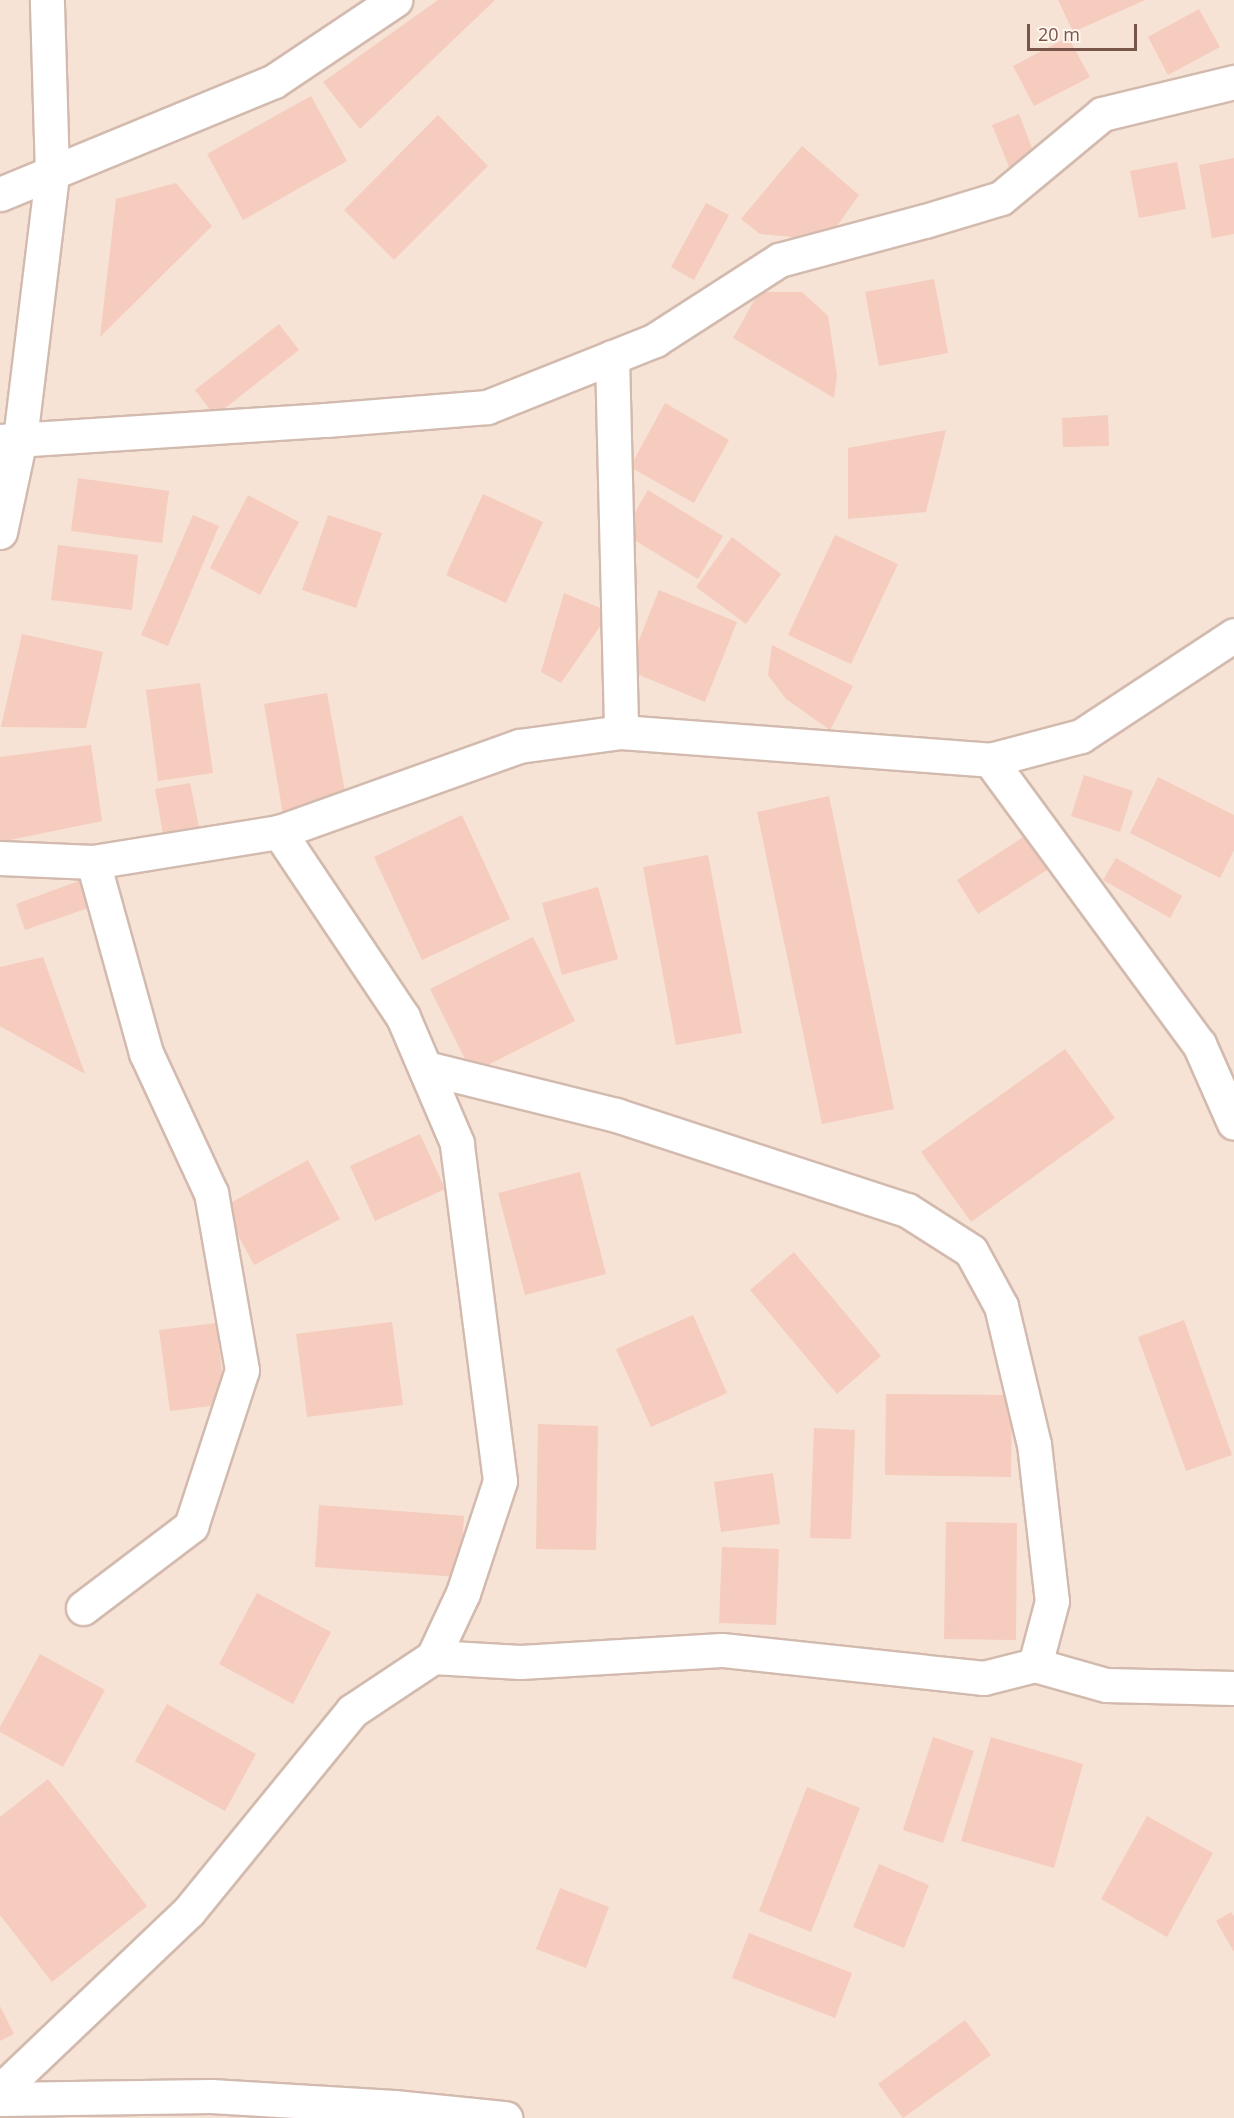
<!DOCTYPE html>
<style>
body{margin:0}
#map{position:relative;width:1234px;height:2118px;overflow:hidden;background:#fef2e7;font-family:"Open Sans",sans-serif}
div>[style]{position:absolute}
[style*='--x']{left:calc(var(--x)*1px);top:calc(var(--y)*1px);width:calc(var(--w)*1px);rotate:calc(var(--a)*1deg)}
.residential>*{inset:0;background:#f6e3d5}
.building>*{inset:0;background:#f5ccbd}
.roads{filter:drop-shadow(2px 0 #d3baae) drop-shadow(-2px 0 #d3baae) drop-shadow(0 2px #d3baae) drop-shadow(0 -2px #d3baae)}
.minor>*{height:33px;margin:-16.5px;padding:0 16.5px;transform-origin:16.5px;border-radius:16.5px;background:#fff}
.tertiary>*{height:33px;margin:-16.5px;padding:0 16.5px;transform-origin:16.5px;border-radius:16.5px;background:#fff}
span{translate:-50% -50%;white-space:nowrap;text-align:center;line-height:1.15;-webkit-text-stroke:4.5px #fff6ee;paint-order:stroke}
.scale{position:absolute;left:1027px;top:24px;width:110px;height:27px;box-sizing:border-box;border:3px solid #795449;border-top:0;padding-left:8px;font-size:18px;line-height:21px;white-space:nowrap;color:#795449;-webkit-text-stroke:4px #fff6ee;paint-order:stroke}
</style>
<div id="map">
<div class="residential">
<div style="clip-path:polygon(0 0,1234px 0,1234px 2118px,0 2118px)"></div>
</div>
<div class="building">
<div style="clip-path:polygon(438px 0,495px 0,360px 129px,323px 82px)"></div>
<div style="clip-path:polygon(1058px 0,1145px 0,1073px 32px)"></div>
<div style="clip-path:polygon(1199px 9px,1220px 47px,1168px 75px,1148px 37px)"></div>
<div style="clip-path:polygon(1068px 37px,1090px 77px,1034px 106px,1013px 66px)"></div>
<div style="clip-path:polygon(311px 96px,347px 161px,243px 220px,207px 154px)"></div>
<div style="clip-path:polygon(1019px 114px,1038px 164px,1012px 174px,992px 125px)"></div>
<div style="clip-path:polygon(438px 115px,488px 166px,394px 260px,344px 210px)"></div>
<div style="clip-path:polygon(802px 146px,859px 195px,827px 240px,760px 234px,741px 219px)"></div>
<div style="clip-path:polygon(1234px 158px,1234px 234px,1212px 238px,1199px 165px)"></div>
<div style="clip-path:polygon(1177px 162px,1186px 209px,1139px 218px,1130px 171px)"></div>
<div style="clip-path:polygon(176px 183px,212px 226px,100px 337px,116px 199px)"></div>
<div style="clip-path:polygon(706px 203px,729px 215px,694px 280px,671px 267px)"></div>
<div style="clip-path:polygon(934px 279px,948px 353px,879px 366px,865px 292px)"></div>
<div style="clip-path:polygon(759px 292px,802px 292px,828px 316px,837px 375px,834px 398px,733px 338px)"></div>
<div style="clip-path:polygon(279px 324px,299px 350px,215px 416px,195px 390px)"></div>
<div style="clip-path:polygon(665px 403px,729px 440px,694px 503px,630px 467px)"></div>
<div style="clip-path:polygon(1108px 415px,1109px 446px,1063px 447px,1062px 418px)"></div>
<div style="clip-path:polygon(946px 430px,926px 512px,848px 519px,848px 448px)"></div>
<div style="clip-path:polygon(78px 478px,169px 491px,162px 543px,71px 531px)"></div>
<div style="clip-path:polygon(648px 490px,723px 536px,698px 579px,623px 533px)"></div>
<div style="clip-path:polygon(483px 494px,543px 522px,506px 603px,446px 575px)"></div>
<div style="clip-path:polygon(248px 495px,299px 522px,260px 595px,210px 568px)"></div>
<div style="clip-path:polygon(193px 515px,219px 526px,168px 646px,141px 635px)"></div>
<div style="clip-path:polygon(328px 515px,382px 533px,356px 608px,302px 590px)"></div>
<div style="clip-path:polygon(835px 535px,898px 564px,851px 664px,788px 635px)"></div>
<div style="clip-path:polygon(732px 537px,781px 574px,746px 624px,696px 587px)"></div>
<div style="clip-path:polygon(58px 545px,138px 555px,132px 610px,51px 600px)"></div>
<div style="clip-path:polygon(659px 590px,737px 622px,705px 702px,627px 670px)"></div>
<div style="clip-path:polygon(564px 593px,610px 612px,561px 683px,541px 672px)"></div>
<div style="clip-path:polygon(22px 634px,103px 652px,86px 728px,1px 727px)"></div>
<div style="clip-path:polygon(772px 645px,853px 686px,830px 730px,786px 699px,768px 675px)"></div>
<div style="clip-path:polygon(200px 683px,213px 773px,158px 781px,146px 690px)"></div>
<div style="clip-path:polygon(327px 693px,347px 803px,283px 814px,264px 704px)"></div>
<div style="clip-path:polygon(91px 745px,102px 821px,0 842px,0 757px)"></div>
<div style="clip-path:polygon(1084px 775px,1133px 791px,1120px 832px,1071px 816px)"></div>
<div style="clip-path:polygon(1158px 777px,1234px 815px,1234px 850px,1220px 878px,1130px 833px)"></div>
<div style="clip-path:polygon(190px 783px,200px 832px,164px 839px,155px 789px)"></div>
<div style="clip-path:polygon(829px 796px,894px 1109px,822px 1124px,757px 812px)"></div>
<div style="clip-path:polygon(462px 815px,510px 919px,422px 960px,374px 857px)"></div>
<div style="clip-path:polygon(1028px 834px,1050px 868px,978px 914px,957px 880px)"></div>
<div style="clip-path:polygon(708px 855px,742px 1033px,676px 1045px,643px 867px)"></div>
<div style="clip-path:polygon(1116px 858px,1182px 896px,1170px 918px,1103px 880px)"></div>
<div style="clip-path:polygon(84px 879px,94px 906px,25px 930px,16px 904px)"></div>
<div style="clip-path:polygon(598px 887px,618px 959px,562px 975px,542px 903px)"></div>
<div style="clip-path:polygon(533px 937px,575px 1021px,472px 1073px,430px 989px)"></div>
<div style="clip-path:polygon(43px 957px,85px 1074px,0 1026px,0 967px)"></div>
<div style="clip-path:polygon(1065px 1049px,1115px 1118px,971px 1222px,921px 1152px)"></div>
<div style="clip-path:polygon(420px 1134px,445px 1189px,375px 1221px,350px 1166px)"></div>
<div style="clip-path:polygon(308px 1160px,340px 1219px,254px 1265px,223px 1207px)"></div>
<div style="clip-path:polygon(580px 1172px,606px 1274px,525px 1295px,498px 1193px)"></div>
<div style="clip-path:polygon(794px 1252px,881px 1356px,837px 1394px,750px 1290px)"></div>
<div style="clip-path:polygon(693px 1315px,727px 1393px,651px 1427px,616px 1349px)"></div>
<div style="clip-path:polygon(1184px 1320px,1232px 1455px,1186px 1471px,1138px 1337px)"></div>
<div style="clip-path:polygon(392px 1322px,403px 1405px,307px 1417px,296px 1334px)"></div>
<div style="clip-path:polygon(216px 1323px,226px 1404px,170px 1411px,159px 1330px)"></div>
<div style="clip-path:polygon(886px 1394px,1012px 1395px,1011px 1477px,885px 1475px)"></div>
<div style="clip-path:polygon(538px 1424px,598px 1426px,596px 1550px,536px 1549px)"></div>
<div style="clip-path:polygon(814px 1428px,855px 1430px,851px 1539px,810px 1538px)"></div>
<div style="clip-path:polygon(773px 1473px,780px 1524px,721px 1532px,714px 1482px)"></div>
<div style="clip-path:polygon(319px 1505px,464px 1516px,460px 1577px,315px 1567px)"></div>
<div style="clip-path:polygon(946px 1522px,1017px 1523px,1016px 1640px,944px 1639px)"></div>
<div style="clip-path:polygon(722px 1547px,779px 1549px,776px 1625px,719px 1623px)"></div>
<div style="clip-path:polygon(257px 1593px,331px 1632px,293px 1704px,219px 1664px)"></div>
<div style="clip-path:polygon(40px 1654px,105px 1690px,63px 1767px,0 1732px,0 1727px)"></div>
<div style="clip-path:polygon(167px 1704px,256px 1754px,225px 1811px,135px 1761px)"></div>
<div style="clip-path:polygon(933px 1737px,974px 1751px,943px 1843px,903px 1830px)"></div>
<div style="clip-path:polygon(991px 1737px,1083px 1764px,1054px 1868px,961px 1841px)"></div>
<div style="clip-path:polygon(48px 1779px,147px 1906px,52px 1982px,0 1915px,0 1817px)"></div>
<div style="clip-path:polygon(807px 1787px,860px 1808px,811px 1932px,759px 1911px)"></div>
<div style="clip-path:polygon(1147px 1816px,1213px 1853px,1167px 1937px,1101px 1899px)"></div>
<div style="clip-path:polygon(879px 1864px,929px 1885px,904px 1948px,853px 1927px)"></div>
<div style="clip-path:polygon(560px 1888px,609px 1907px,586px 1968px,536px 1949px)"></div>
<div style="clip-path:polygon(1231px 1912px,1234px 1916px,1234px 1952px,1216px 1921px)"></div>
<div style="clip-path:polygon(749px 1933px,852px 1973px,835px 2018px,732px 1978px)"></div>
<div style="clip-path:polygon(0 2006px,14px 2034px,0 2041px)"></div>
<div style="clip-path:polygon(965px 2020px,991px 2055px,903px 2118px,878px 2084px)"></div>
</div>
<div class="roads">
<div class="minor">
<div style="--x:0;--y:194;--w:296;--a:-22.4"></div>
<div style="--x:274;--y:81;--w:146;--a:-33.8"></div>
<div style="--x:612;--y:357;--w:375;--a:88.6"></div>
<div style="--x:0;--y:441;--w:327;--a:-3.7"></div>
<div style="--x:326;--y:420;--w:162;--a:-4.6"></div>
<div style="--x:487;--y:407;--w:181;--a:-21.7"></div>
<div style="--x:655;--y:340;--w:148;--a:-32.8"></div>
<div style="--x:779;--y:260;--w:151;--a:-15"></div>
<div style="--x:925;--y:221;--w:79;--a:-16.8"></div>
<div style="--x:1001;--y:198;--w:131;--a:-39.7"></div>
<div style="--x:1102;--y:114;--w:136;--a:-13.6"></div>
<div style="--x:990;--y:760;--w:353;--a:53.7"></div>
<div style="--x:1199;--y:1044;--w:86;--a:66.1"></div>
<div style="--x:0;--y:858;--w:93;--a:2.5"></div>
<div style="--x:93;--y:862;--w:188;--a:-9.2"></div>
<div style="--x:279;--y:832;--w:255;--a:-19.7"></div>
<div style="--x:519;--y:746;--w:103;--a:-7.8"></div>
<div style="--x:621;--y:732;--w:370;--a:4.3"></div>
<div style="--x:990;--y:760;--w:94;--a:-14.8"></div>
<div style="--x:1081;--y:736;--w:183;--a:-33.4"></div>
<div style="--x:426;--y:1068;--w:196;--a:13.9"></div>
<div style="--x:616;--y:1115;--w:306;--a:18.1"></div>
<div style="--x:907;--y:1210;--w:76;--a:32.6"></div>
<div style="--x:971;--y:1251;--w:63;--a:61.4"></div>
<div style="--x:1001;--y:1306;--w:142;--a:76.6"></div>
<div style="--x:1034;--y:1444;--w:158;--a:83.5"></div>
<div style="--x:1052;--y:1601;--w:66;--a:104.9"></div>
<div style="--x:1035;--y:1665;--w:53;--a:165.7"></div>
<div style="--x:984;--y:1678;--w:264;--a:-173.9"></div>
<div style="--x:721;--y:1650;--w:201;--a:176.6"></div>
<div style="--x:520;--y:1662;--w:87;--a:-176.7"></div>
<div style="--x:83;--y:1608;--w:136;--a:-37.2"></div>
<div style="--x:191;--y:1526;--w:164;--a:-71.9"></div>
<div style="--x:242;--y:1370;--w:180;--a:-99.9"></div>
<div style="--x:211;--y:1193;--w:154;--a:-114.9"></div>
<div style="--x:146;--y:1053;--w:198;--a:-105.5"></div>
<div style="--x:1035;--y:1665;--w:74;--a:15.7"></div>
<div style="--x:1106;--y:1685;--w:128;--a:1.3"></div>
<div style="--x:0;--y:2091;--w:261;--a:-43.6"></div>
<div style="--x:189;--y:1911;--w:258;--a:-50.8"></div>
<div style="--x:352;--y:1711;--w:97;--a:-33.7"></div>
<div style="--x:433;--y:1657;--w:71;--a:-64.9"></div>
<div style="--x:463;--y:1593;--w:118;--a:-71.7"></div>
<div style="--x:500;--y:1481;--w:341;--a:-97.3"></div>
<div style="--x:457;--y:1143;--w:137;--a:-113.2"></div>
<div style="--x:403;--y:1017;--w:223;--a:-123.8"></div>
<div style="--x:0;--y:2099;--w:211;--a:-0.8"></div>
<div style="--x:211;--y:2096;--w:183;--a:3.4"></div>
<div style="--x:394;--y:2107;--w:112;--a:5.7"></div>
</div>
<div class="tertiary">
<div style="--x:0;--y:532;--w:95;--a:-77.9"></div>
<div style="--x:20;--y:439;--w:268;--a:-83.1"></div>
<div style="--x:52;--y:173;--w:173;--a:-91.7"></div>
</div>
</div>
<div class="scale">20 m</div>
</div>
